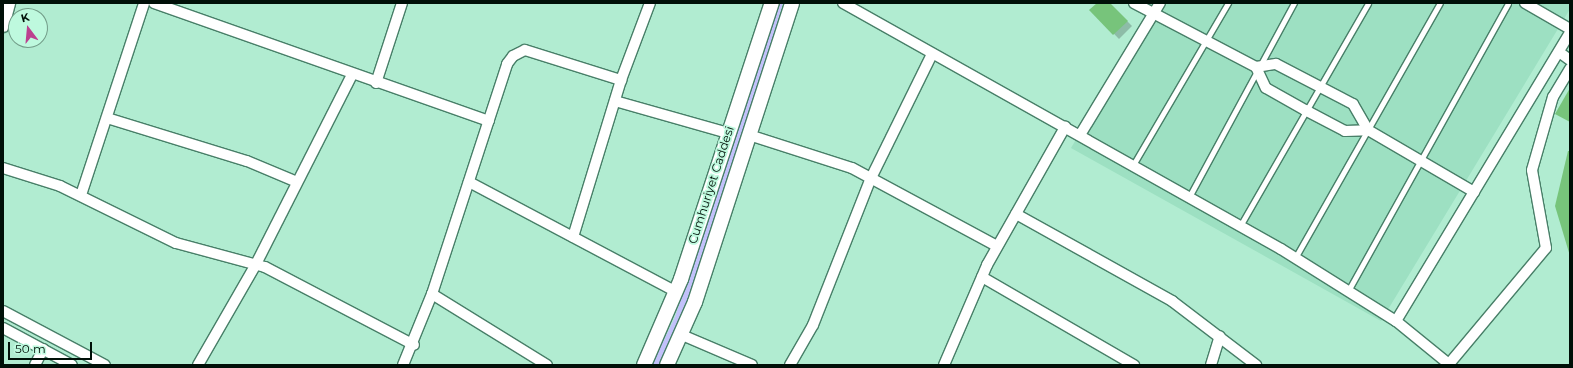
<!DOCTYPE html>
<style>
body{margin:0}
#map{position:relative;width:1573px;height:368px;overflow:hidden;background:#b1ecd1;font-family:Montserrat,sans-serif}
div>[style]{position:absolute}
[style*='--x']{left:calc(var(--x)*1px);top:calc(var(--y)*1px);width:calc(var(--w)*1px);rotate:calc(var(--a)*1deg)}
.built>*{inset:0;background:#9de0c2}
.green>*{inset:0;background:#c2c1fa}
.shadow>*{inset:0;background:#0003}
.building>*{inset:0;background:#77c47b}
.roads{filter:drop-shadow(1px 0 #487f68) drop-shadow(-1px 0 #487f68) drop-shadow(0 1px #487f68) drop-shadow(0 -1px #487f68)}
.service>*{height:5px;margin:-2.5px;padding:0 2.5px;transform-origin:2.5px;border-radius:2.5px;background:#fff}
.minor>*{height:10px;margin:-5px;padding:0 5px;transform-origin:5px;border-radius:5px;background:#fff}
.tertiary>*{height:12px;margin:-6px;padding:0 6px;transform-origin:6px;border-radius:6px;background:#fff}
.secondary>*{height:14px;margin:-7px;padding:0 7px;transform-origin:7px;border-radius:7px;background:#fff}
span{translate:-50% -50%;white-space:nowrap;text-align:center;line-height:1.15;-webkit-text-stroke:3.5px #bef9de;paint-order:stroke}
.street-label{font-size:12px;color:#001008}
.frame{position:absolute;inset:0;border:4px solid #001008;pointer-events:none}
.north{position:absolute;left:8px;top:8px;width:40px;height:40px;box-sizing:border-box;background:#bef9de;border:1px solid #729c88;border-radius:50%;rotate:344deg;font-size:11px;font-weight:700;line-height:16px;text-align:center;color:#001008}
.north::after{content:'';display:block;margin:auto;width:14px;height:18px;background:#bc408f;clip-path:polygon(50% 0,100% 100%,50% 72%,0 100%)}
.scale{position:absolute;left:8px;top:342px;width:84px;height:18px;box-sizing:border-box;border:2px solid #001008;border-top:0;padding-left:5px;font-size:12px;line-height:14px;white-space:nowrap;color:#001008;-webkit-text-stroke:3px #bef9de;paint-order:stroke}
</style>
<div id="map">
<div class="built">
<div style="clip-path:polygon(1156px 3px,1570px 3px,1570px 9px,1381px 321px,1071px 148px)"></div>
</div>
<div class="green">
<div style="clip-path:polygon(778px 3px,783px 3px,761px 76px,694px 284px,665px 355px,660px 365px,652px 365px,675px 317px)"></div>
</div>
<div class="shadow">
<div style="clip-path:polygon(1098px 3px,1109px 3px,1132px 26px,1119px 39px,1091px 10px)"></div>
</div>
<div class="building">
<div style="clip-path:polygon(1097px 3px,1110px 3px,1128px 21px,1113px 35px,1089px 10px)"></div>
<div style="clip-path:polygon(1570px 88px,1570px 122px,1555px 114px)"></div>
<div style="clip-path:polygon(1568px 151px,1570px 151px,1570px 256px,1555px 206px)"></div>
</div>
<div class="roads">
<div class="service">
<div style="--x:1133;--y:165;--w:188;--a:-59.6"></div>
<div style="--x:1189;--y:197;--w:221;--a:-61.6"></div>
<div style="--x:1240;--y:226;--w:257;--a:-60.1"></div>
<div style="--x:1295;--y:258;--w:293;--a:-60.4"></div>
<div style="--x:1348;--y:291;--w:329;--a:-60.9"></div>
</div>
<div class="minor">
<div style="--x:154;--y:3;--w:355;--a:19.4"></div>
<div style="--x:843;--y:3;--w:502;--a:29.32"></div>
<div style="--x:1281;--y:249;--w:136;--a:32.1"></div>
<div style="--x:1396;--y:321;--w:70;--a:39.2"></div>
<div style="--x:1134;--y:3;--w:138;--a:27.7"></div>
<div style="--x:1256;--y:67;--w:23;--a:65"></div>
<div style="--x:1266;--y:88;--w:45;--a:29.4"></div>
<div style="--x:1305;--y:110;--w:45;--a:27.7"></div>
<div style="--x:1345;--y:131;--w:23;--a:-2"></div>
<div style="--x:1525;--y:3;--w:52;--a:30"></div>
<div style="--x:1559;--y:52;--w:14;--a:36"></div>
<div style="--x:1256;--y:67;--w:20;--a:-9"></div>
<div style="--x:1276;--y:64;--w:87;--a:27.5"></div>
<div style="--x:1353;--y:104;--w:30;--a:60"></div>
<div style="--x:1368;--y:130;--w:123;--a:30.3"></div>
<div style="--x:376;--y:83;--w:84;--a:-72"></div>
<div style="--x:615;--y:101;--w:117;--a:15.8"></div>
<div style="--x:107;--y:118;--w:146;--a:17.1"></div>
<div style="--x:247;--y:161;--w:54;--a:22.8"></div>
<div style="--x:749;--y:135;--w:108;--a:17.8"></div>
<div style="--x:852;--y:168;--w:165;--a:28.3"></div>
<div style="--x:1080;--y:135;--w:154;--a:-58.8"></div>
<div style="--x:3;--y:168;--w:60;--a:17.5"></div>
<div style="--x:60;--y:186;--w:129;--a:26.2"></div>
<div style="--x:176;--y:243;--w:92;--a:15.1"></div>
<div style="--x:265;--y:267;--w:168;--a:27.6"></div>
<div style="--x:469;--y:182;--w:235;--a:27.9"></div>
<div style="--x:81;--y:195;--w:202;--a:-71.8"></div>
<div style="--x:1016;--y:214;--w:179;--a:29.1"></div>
<div style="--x:1172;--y:301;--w:106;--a:37.3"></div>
<div style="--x:573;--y:237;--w:164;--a:-73"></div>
<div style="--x:621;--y:80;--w:82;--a:-69.4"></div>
<div style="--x:982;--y:277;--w:176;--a:30.1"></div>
<div style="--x:432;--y:294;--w:135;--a:31.7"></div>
<div style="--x:3;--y:311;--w:115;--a:27.9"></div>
<div style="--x:1396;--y:321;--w:336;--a:-58.9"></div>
<div style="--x:3;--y:328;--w:78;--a:28.2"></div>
<div style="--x:682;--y:335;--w:76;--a:23.2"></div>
<div style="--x:1449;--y:364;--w:151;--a:-50.1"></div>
<div style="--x:1546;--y:248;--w:79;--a:-100.2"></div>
<div style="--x:1532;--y:170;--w:76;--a:-74"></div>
<div style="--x:1553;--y:97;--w:33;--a:-59"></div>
<div style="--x:35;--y:365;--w:18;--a:-63"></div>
<div style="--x:198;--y:365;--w:116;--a:-60.1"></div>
<div style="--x:256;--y:264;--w:212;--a:-63.1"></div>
<div style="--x:403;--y:365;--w:77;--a:-67.8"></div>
<div style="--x:432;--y:294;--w:242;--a:-71.9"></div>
<div style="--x:507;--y:64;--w:10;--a:-53"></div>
<div style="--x:513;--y:56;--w:13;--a:-27"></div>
<div style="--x:525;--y:50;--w:101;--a:17.4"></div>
<div style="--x:790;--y:365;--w:46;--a:-60.1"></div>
<div style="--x:813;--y:325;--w:158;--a:-68.5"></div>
<div style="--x:871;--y:178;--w:138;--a:-63.8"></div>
<div style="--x:944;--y:365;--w:109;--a:-66.7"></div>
<div style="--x:987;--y:265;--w:159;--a:-60.5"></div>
<div style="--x:1211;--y:365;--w:30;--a:-73"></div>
</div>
<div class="tertiary">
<div style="--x:3;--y:26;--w:24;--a:-75"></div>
</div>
<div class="secondary">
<div style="--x:644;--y:365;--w:94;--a:-66.7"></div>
<div style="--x:681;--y:279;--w:291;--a:-71.8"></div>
<div style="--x:667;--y:365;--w:69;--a:-66"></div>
<div style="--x:695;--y:302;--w:314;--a:-72"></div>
</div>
</div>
<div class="street-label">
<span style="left:711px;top:185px;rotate:-72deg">Cumhuriyet Caddesi</span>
</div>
<div class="frame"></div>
<div class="north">K</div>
<div class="scale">50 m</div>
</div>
